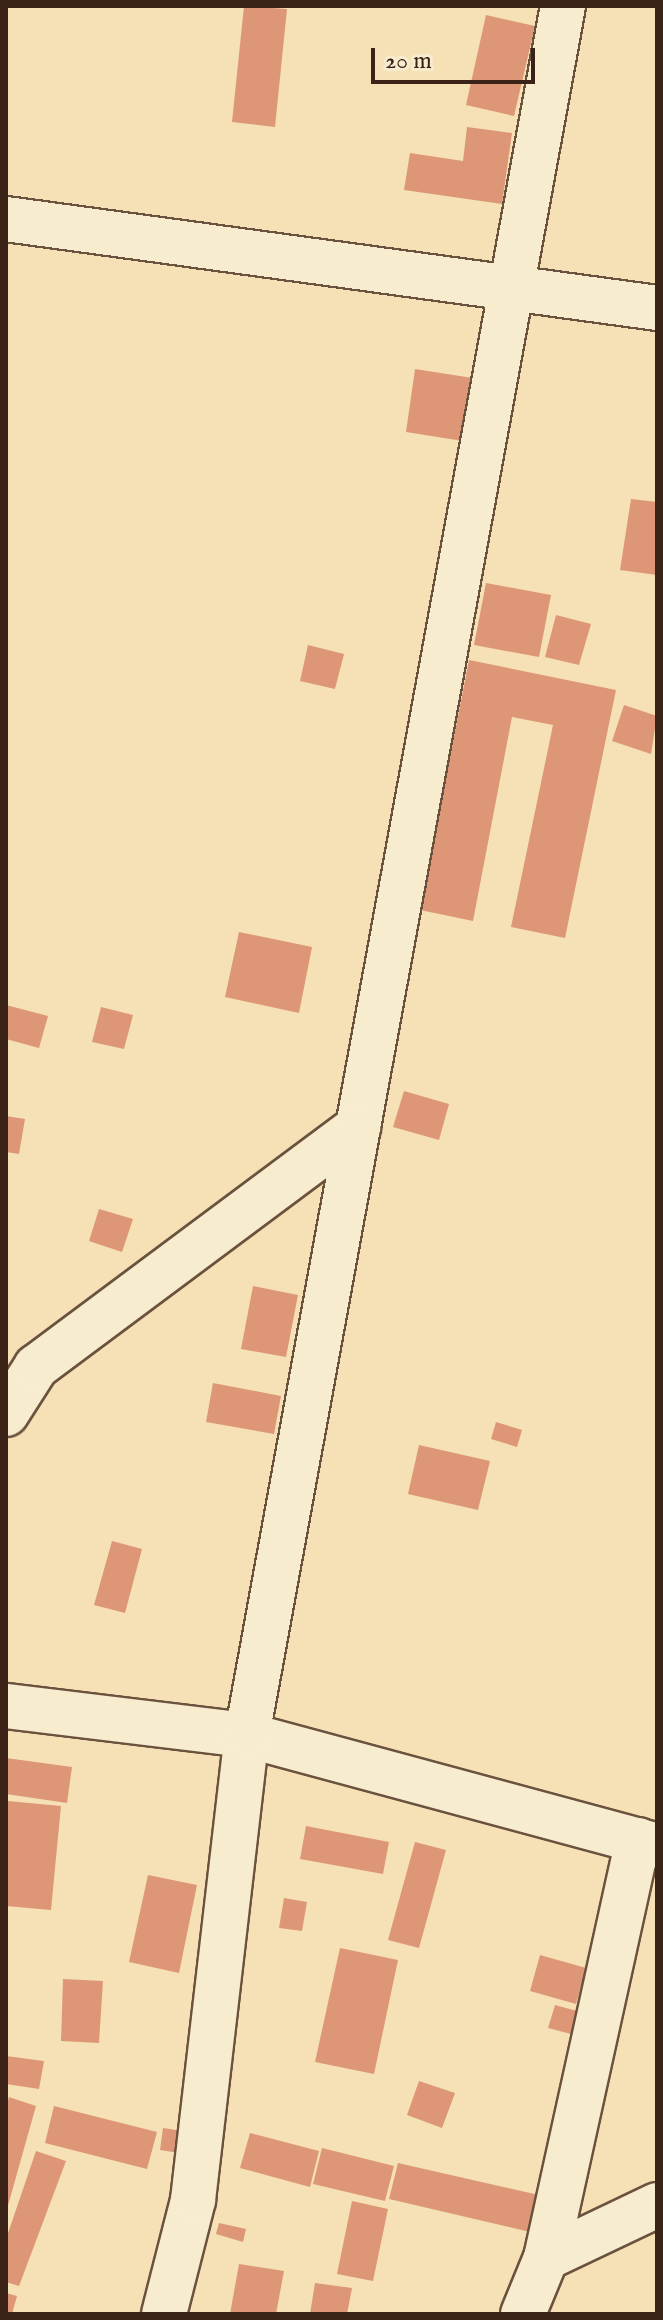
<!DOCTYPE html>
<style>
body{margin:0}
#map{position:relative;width:663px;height:2320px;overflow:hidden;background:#f5e1b5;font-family:"IM FELL English",serif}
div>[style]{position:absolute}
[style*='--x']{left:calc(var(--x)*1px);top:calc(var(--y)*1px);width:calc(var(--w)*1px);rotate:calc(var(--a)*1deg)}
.building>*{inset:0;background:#dd9777}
.roads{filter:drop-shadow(2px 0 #6a523e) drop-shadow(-2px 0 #6a523e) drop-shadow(0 2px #6a523e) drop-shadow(0 -2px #6a523e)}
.minor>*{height:44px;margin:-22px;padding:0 22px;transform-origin:22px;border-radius:22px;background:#f8eccf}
span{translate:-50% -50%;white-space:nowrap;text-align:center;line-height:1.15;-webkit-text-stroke:8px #f8eccf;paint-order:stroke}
.frame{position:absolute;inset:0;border:8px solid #3b2217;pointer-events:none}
.scale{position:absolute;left:371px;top:48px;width:164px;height:36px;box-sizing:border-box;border:4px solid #3b2217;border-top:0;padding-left:10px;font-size:24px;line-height:28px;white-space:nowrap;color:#3b2217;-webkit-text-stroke:6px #f8eccf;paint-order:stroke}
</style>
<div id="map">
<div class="building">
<div style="clip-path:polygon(244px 6px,287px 9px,275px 127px,232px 122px)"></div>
<div style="clip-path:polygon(486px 15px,535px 26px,514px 116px,466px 105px)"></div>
<div style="clip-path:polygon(467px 127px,512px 133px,502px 204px,404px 190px,410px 153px,463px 161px)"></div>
<div style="clip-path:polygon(415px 369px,479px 379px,469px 442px,406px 432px)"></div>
<div style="clip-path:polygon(631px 499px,657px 502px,657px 575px,620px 570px)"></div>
<div style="clip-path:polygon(486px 583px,551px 595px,539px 657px,474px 645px)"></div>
<div style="clip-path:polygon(556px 615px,591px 624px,579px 665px,545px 657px)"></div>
<div style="clip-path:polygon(308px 645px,344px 654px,335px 689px,300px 681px)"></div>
<div style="clip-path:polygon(469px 660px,616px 690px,565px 938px,511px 927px,553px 725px,512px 717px,473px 921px,420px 910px)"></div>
<div style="clip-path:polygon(624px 705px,657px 716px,651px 754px,612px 741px)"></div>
<div style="clip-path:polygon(239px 932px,312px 947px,299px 1013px,225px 997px)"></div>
<div style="clip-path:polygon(6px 1005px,48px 1016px,39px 1048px,6px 1039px)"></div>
<div style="clip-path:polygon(101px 1007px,133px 1015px,124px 1049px,92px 1042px)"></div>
<div style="clip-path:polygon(404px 1091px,449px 1104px,439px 1140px,393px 1127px)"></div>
<div style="clip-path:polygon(6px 1116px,25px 1119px,19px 1154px,6px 1152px)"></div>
<div style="clip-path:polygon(99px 1209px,133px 1219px,122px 1252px,89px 1241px)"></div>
<div style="clip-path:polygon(253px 1286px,298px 1295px,286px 1357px,241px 1349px)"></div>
<div style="clip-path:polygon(213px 1383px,281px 1396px,274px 1434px,206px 1422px)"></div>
<div style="clip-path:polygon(496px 1422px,522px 1430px,517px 1447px,491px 1439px)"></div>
<div style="clip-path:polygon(419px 1445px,490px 1461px,478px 1510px,408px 1494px)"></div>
<div style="clip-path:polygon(112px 1541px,142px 1549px,125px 1613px,94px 1605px)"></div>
<div style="clip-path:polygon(6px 1758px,72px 1767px,67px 1803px,6px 1794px)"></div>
<div style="clip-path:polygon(8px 1801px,61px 1806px,51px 1910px,6px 1906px)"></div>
<div style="clip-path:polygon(306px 1826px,389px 1842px,383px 1874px,300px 1859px)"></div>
<div style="clip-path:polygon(415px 1842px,446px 1850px,419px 1948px,388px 1940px)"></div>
<div style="clip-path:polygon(148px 1875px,197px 1885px,179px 1973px,129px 1962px)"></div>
<div style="clip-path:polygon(284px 1898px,307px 1902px,302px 1931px,279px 1928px)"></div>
<div style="clip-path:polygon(340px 1948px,398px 1960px,374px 2074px,315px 2062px)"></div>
<div style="clip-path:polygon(540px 1955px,586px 1968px,576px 2004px,530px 1991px)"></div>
<div style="clip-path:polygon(63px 1979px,103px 1981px,99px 2043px,61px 2041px)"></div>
<div style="clip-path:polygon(555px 2005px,577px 2011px,571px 2034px,548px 2028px)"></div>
<div style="clip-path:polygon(6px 2056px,44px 2061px,39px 2089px,6px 2084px)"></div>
<div style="clip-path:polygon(419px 2081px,455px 2093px,442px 2128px,407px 2115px)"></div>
<div style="clip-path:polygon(9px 2097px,36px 2106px,7px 2209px,6px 2108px)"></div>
<div style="clip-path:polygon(54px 2106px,157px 2132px,147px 2169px,45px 2143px)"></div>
<div style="clip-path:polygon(163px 2128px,195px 2133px,192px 2155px,160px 2150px)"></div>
<div style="clip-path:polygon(250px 2133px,319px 2151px,310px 2187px,240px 2168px)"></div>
<div style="clip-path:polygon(322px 2148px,394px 2166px,385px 2201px,313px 2184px)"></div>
<div style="clip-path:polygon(36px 2151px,66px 2161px,19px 2286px,6px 2282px,6px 2239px)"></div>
<div style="clip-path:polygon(398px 2163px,539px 2195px,530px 2232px,389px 2199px)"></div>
<div style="clip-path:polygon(352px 2201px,388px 2209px,373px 2281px,337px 2274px)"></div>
<div style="clip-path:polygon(219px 2223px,246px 2229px,243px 2242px,216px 2234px)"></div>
<div style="clip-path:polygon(239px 2264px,284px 2271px,276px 2314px,230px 2314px)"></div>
<div style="clip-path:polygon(315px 2283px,352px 2288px,347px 2314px,310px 2314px)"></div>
<div style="clip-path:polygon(6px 2293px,17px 2296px,12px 2314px,6px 2314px)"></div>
</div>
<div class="roads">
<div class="minor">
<div style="--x:6;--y:219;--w:657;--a:7.78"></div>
<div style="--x:6;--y:1414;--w:56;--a:-57.4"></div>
<div style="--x:36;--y:1367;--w:402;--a:-36.7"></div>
<div style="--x:358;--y:1127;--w:1140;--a:-79.64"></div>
<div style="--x:6;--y:1706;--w:243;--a:6.9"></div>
<div style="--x:247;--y:1735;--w:425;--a:15.1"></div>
<div style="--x:546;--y:2258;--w:123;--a:-25.5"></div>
<div style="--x:164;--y:2314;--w:118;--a:-75.7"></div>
<div style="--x:193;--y:2200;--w:468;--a:-83.4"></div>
<div style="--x:247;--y:1735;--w:618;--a:-79.65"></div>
<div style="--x:523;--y:2314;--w:61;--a:-67.7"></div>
<div style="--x:546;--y:2258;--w:428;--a:-77.6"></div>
</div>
</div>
<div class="frame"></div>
<div class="scale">20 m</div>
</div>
